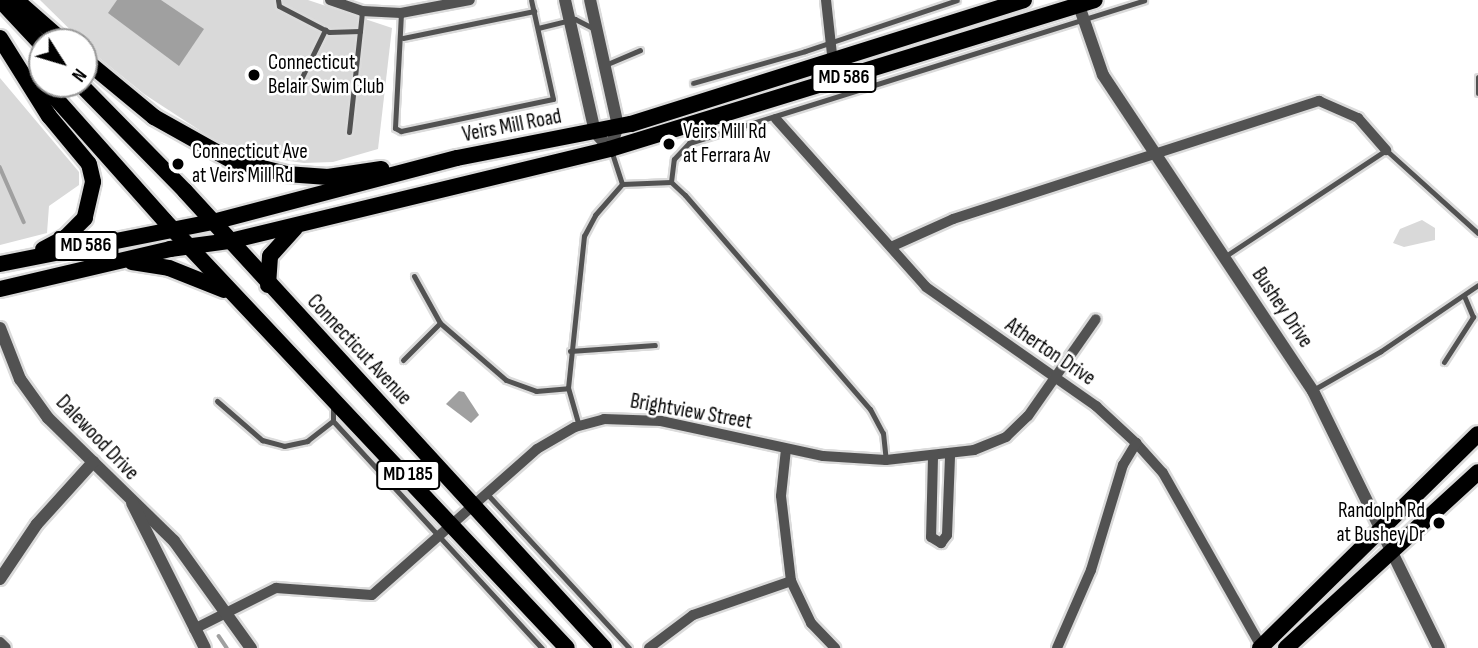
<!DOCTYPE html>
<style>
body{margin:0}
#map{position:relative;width:1478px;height:648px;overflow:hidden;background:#fff;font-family:"Sofia Sans Condensed",sans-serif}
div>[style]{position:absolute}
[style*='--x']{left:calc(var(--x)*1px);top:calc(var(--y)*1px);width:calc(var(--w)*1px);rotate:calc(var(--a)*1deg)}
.green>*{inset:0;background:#d9d9d9}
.water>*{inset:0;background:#a0a0a0}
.stream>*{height:3.5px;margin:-1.75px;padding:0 1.75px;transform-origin:1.75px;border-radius:1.75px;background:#a0a0a0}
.roads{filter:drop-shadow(2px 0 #dbdbdb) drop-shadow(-2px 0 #dbdbdb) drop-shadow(0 2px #dbdbdb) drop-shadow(0 -2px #dbdbdb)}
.service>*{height:5px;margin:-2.5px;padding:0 2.5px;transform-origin:2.5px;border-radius:2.5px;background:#525252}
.minor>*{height:10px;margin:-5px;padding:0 5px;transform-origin:5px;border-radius:5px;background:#525252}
.tertiary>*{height:12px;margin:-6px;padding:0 6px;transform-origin:6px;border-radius:6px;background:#525252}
.primary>*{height:16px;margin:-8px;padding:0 8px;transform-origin:8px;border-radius:8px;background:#000}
.dots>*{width:19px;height:19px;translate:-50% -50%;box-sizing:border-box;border:4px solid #fff;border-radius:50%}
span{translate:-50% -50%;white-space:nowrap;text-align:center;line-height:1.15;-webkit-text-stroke:5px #fff;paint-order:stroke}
.shield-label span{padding:2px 5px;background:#fff;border:2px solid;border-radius:5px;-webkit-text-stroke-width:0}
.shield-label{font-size:19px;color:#000;font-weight:700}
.poi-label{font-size:21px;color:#000}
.left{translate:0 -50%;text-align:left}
.right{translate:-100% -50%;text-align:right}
.street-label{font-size:21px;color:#000}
.north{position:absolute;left:28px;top:28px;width:70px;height:70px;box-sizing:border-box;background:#fff;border:2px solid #999;border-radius:50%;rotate:127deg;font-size:19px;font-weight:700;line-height:28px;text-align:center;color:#000}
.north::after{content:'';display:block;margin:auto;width:24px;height:32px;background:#000;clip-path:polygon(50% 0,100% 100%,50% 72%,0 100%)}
</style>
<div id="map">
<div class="green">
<div style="clip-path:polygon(40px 0,308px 0,392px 28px,378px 149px,333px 162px,304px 163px,260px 157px,213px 139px,144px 94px,97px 56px)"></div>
<div style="clip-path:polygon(0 78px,79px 172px,79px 185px,49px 206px,47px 233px,0 245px)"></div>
<div style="clip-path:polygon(1422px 220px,1435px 228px,1435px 240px,1404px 247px,1393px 243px,1400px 229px)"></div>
</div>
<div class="water">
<div style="clip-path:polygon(117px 0,161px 0,204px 29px,179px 66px,108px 13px)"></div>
<div style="clip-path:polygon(459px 391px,464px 392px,479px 415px,471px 423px,446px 404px)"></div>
</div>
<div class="stream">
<div style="--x:0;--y:167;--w:60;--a:66.4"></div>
<div style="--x:219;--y:636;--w:14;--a:56"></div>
</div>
<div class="roads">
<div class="service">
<div style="--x:278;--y:0;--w:6;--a:81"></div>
<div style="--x:279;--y:6;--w:56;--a:27.5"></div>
<div style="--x:329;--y:32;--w:31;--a:-2"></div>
<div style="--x:360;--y:31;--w:20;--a:-84"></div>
<div style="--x:401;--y:13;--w:115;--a:93"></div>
<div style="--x:395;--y:128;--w:7;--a:27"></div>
<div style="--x:401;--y:131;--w:155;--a:-11.9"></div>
<div style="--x:553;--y:99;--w:101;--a:-102.5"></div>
<div style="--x:538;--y:28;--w:38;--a:-14"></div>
<div style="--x:575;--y:19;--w:22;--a:27"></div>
<div style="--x:403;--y:38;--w:134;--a:-11.6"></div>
<div style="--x:605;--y:65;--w:38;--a:-23"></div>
<div style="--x:1478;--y:77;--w:16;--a:90"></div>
<div style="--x:301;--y:79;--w:55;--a:-63.9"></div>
<div style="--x:693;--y:83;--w:116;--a:-15.9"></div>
<div style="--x:805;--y:51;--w:160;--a:-18.5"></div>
<div style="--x:349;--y:132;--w:102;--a:-83.8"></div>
<div style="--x:611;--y:150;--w:36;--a:72"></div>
<div style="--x:622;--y:184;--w:49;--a:-2.3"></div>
<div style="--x:671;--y:182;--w:19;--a:43"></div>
<div style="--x:685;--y:195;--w:283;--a:49.2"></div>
<div style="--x:870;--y:409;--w:27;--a:62"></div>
<div style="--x:883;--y:433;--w:27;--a:84"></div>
<div style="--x:671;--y:182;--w:23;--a:-83"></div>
<div style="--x:674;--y:159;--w:22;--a:-47"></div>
<div style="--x:689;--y:143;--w:477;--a:-17.4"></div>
<div style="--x:1224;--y:257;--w:194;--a:-33.4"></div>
<div style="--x:1386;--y:150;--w:124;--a:42.1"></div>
<div style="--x:414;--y:276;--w:54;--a:61"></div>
<div style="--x:440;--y:323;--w:87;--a:40.8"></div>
<div style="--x:506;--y:380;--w:32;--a:20"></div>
<div style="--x:536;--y:391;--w:32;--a:-5"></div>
<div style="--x:570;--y:351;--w:85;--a:-4"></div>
<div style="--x:403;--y:360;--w:52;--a:-45"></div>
<div style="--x:1444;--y:362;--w:54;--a:-57.2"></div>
<div style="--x:1473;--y:317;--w:23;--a:-113"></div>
<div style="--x:1313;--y:390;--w:78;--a:-29.8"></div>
<div style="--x:1381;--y:351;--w:117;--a:-34.2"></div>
<div style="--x:217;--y:401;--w:60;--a:40.9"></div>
<div style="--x:262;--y:440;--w:23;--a:15"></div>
<div style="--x:284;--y:446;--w:24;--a:-12"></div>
<div style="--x:307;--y:441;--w:33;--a:-38"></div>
<div style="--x:333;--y:405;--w:16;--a:90"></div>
<div style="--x:333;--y:421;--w:309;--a:47.4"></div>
<div style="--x:579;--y:426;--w:40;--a:-106"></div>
<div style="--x:568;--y:388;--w:153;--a:-84"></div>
<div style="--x:584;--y:236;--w:24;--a:-62"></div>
<div style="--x:595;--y:215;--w:41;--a:-48.9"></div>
<div style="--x:488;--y:495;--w:208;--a:47.3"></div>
</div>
<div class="minor">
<div style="--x:330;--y:0;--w:34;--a:19"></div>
<div style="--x:362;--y:11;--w:39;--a:3"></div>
<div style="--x:401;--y:13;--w:70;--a:-10.7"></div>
<div style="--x:826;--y:0;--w:63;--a:83.7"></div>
<div style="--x:776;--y:119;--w:225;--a:48.2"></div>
<div style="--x:926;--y:287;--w:208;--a:35"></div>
<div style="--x:1096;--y:406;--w:54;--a:42.8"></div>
<div style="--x:1136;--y:443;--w:40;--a:48"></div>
<div style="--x:1163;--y:473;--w:201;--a:60.5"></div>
<div style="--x:893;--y:246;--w:66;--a:-24.2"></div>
<div style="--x:953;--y:219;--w:385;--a:-17.9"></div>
<div style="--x:1319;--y:101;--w:43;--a:23.6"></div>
<div style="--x:1358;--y:118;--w:43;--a:48.8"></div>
<div style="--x:786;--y:449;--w:47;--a:96.1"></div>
<div style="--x:781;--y:496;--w:86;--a:83.3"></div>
<div style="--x:791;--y:581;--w:47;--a:64.5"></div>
<div style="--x:811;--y:623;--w:35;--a:46"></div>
<div style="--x:933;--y:457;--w:80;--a:91.4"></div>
<div style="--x:931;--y:537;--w:12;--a:31"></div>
<div style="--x:941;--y:543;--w:10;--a:-53"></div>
<div style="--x:947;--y:535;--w:79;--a:-87.8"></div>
<div style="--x:194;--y:629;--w:92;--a:-26.6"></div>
<div style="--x:276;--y:588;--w:96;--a:4.2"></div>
<div style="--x:372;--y:595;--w:220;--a:-41.5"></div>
<div style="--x:537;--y:449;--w:44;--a:-30.1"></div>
<div style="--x:575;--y:427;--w:30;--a:-15"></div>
<div style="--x:604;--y:419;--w:57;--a:2"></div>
<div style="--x:661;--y:421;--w:166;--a:12.2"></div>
<div style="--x:823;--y:456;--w:63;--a:3.6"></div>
<div style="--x:886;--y:460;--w:89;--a:-6.5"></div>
<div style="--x:974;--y:450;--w:35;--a:-22"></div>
<div style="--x:1006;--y:437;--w:30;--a:-44"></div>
<div style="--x:1028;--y:416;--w:118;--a:-55"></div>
<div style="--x:0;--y:642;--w:8;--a:45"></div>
<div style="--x:649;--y:648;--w:55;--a:-36.9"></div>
<div style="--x:693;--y:615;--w:104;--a:-19.1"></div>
<div style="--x:1057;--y:648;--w:85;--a:-66.4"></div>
<div style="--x:1091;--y:570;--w:110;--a:-73.1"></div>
<div style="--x:1123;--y:465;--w:26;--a:-59"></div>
</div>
<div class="tertiary">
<div style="--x:565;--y:0;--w:135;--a:77.2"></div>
<div style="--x:595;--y:132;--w:23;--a:49"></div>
<div style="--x:610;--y:149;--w:24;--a:-71"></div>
<div style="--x:618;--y:126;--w:129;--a:-102.5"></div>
<div style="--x:1077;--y:0;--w:79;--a:70.9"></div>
<div style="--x:1103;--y:75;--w:379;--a:56.4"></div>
<div style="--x:1313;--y:391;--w:286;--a:63.9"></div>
<div style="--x:0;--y:328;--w:55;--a:68.6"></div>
<div style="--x:20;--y:379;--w:48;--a:54.3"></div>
<div style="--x:48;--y:418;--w:176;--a:44.3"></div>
<div style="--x:174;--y:541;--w:132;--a:54.3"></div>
<div style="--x:132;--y:503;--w:162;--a:63.3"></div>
<div style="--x:0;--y:579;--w:66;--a:-56.1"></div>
<div style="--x:37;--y:524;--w:84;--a:-47.9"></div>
</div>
<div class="primary">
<div style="--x:0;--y:0;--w:62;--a:47"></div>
<div style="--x:16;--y:0;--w:64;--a:41.2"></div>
<div style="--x:0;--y:38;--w:92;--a:57.9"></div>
<div style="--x:49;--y:116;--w:62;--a:50.2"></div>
<div style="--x:89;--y:164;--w:18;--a:77"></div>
<div style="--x:93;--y:182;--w:37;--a:103"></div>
<div style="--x:85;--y:218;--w:27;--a:135"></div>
<div style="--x:66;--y:237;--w:26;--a:152"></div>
<div style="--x:84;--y:59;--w:91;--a:39.6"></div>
<div style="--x:154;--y:117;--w:88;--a:29.2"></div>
<div style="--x:231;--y:160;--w:57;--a:14.3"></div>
<div style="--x:286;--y:174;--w:42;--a:4.1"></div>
<div style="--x:328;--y:177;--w:54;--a:-8.6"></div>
<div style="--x:43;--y:84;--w:183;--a:48.3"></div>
<div style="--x:165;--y:221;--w:586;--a:46.73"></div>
<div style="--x:80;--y:84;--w:150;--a:45.5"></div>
<div style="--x:185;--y:191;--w:620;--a:47.48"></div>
<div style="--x:132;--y:262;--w:37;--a:9"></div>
<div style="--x:169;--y:268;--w:59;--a:21.8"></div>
<div style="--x:0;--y:264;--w:217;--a:-11.2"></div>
<div style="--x:213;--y:222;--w:252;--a:-14.7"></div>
<div style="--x:457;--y:158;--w:177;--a:-11.1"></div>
<div style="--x:631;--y:124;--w:412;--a:-17.5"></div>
<div style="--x:268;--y:285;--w:29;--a:-86"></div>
<div style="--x:270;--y:256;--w:38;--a:-48"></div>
<div style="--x:0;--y:289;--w:175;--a:-13.2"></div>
<div style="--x:170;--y:249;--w:61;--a:-7.6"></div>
<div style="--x:230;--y:241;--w:391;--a:-13.6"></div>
<div style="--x:610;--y:149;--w:507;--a:-17.08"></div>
<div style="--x:1260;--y:648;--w:305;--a:-44.5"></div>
<div style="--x:1286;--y:648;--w:260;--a:-42.5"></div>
</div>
</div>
<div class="dots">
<div style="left:254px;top:75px;background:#000"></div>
<div style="left:669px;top:144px;background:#000"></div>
<div style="left:178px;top:164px;background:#000"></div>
<div style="left:1439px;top:523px;background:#000"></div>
</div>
<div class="shield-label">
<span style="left:844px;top:78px">MD 586</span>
<span style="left:86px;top:246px">MD 586</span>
<span style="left:408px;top:475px">MD 185</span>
</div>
<div class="poi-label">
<span class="left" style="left:268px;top:75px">Connecticut<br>Belair Swim Club</span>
<span class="left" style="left:683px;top:144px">Veirs Mill Rd<br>at Ferrara Av</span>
<span class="left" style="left:192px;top:164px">Connecticut Ave<br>at Veirs Mill Rd</span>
<span class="right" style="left:1425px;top:523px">Randolph Rd<br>at Bushey Dr</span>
</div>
<div class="street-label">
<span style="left:512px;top:126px;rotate:-11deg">Veirs Mill Road</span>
<span style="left:1282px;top:308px;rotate:56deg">Bushey Drive</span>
<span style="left:359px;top:350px;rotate:47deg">Connecticut Avenue</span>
<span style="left:1050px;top:352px;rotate:34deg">Atherton Drive</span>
<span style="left:691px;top:412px;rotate:10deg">Brightview Street</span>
<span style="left:97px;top:438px;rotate:46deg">Dalewood Drive</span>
</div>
<div class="north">N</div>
</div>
